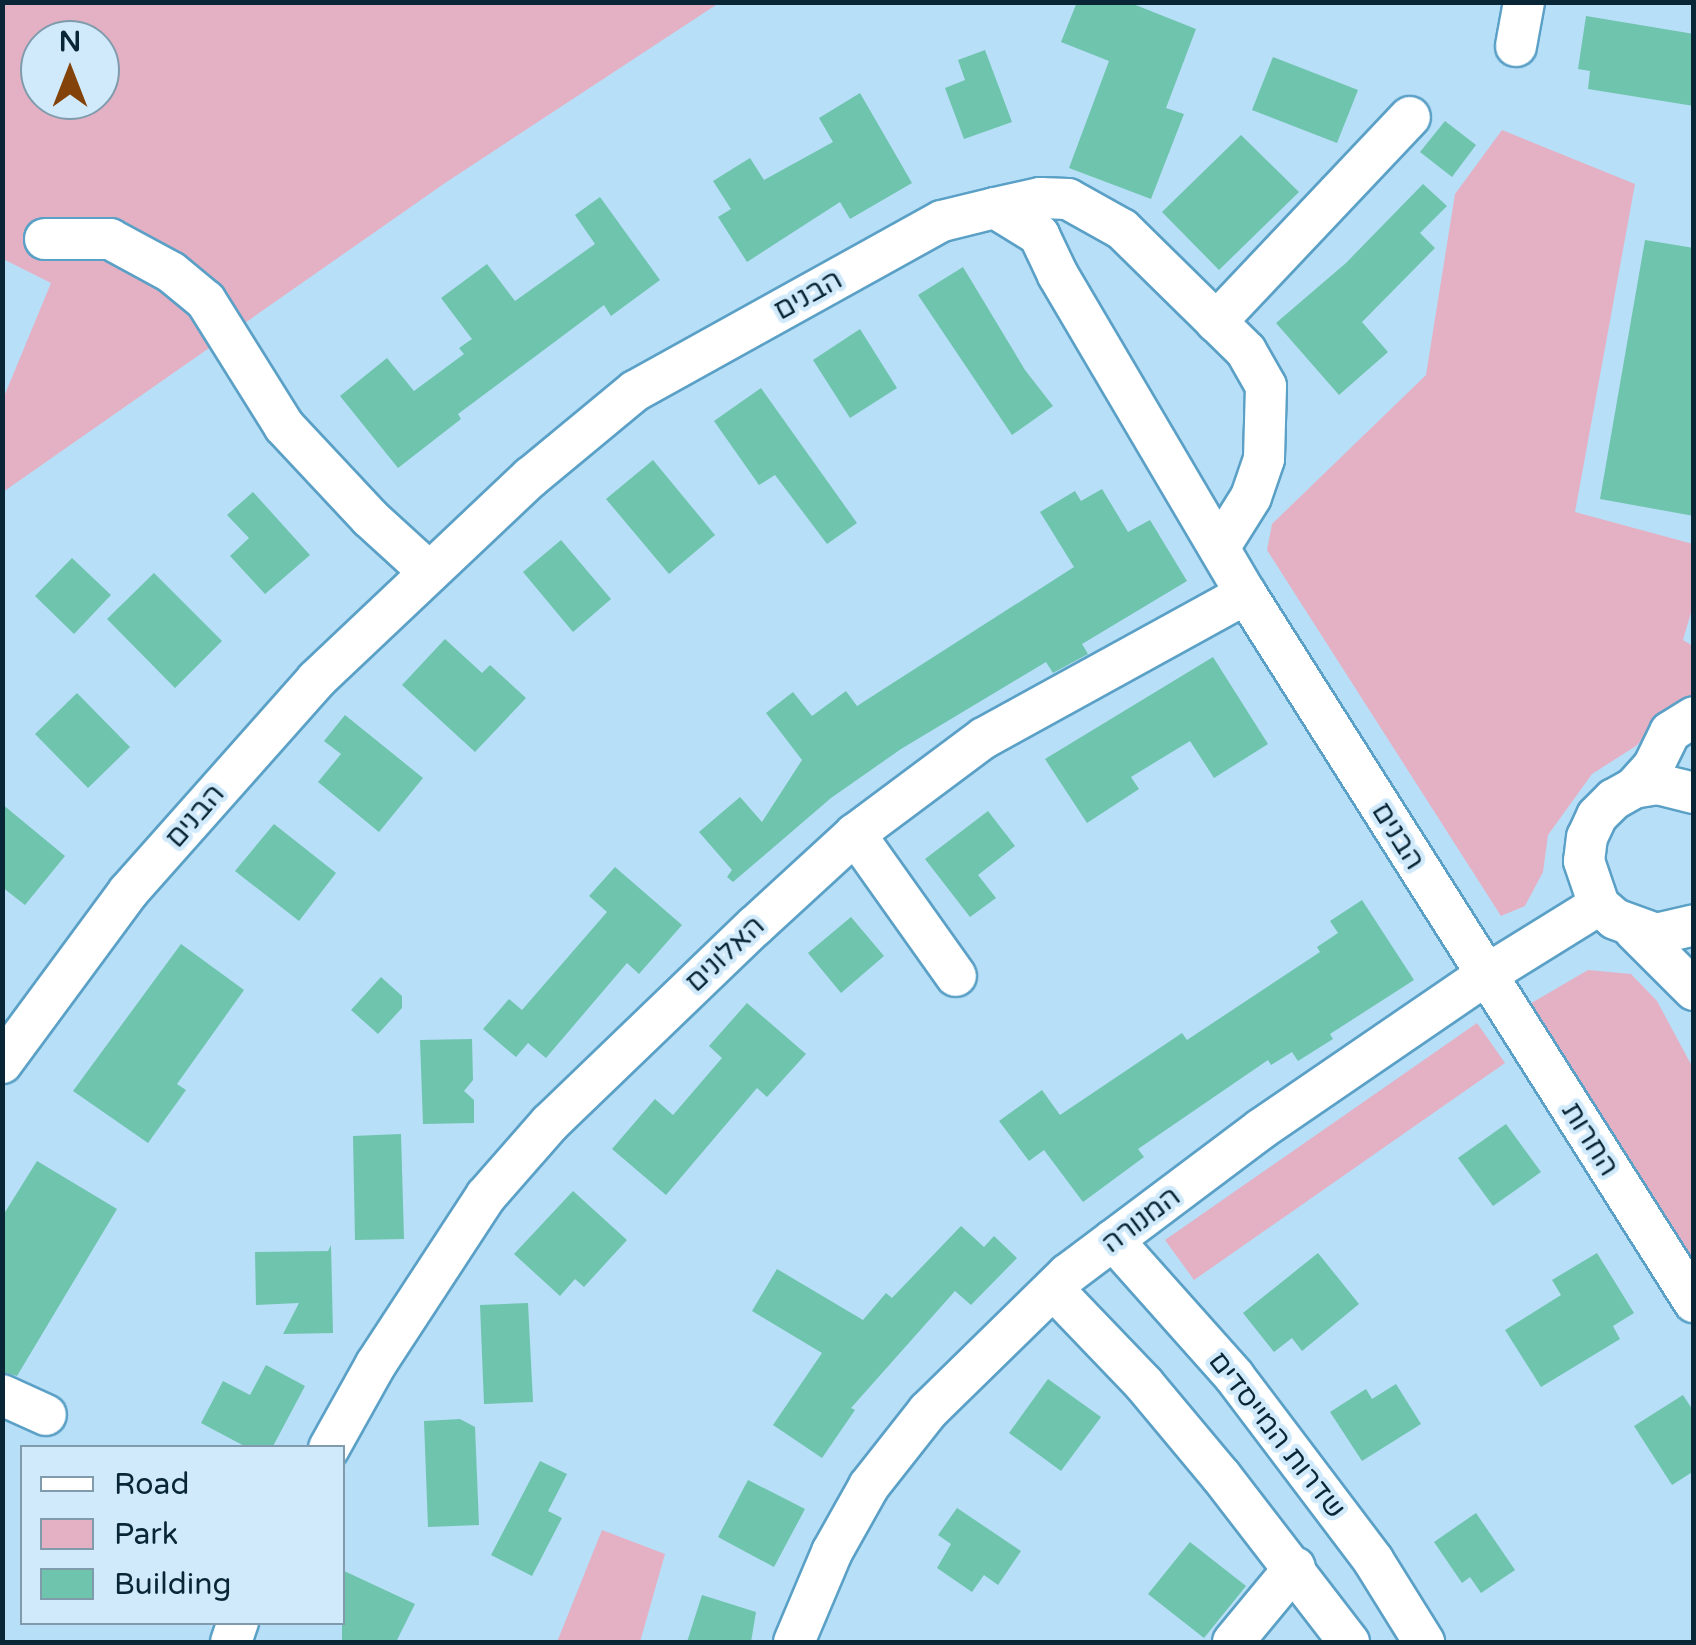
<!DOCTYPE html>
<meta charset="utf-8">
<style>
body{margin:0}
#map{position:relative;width:1696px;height:1645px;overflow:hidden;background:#b7dff7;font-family:"Varela Round",Heebo,sans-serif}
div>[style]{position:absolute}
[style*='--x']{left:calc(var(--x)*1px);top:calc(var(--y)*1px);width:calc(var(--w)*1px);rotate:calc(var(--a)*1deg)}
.green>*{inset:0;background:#e4b1c4}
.building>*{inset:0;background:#6fc4ad}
.roads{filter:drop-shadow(2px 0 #5ba0c6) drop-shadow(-2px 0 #5ba0c6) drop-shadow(0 2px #5ba0c6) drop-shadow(0 -2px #5ba0c6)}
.minor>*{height:40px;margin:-20px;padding:0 20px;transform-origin:20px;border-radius:20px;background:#fff}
span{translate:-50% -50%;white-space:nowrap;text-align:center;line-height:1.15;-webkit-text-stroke:9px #d0eafb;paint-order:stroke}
.street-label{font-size:28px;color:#082635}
.frame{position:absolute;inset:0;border:5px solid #082635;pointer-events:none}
.legend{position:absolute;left:20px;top:1445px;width:325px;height:180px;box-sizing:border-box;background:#d0eafb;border:2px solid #809cac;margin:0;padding:12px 18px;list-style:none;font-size:30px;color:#082635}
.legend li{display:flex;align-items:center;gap:20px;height:50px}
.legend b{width:50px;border:2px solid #809cac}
.north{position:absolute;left:20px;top:20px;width:100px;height:100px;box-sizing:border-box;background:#d0eafb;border:2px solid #809cac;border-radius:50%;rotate:0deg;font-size:28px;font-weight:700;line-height:40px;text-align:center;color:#082635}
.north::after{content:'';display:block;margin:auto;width:35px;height:45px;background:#824209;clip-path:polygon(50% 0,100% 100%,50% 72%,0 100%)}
</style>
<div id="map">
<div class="green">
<div style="clip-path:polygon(evenodd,3px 3px,719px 3px,445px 183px,3px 492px,3px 399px,51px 283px,3px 259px,3px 3px,40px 40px,100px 40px,100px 100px,40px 100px,40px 40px)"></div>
<div style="clip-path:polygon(1502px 130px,1635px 184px,1575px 512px,1693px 544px,1693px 606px,1683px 640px,1693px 646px,1693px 697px,1676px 704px,1636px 746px,1592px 774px,1548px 835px,1543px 872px,1525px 906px,1501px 916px,1267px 550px,1272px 524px,1426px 375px,1455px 194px)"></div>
<div style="clip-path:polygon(1588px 970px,1631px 974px,1657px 1001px,1693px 1068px,1693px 1264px,1528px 1005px)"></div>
<div style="clip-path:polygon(1477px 1023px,1505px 1063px,1194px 1280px,1165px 1240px)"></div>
<div style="clip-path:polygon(602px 1530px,665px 1554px,640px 1642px,557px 1642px)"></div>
</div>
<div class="building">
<div style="clip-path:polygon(1077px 2px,1128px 2px,1196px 29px,1166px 108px,1184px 114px,1151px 199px,1069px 168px,1109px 61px,1061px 42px)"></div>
<div style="clip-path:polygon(1586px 16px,1694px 34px,1694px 106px,1588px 89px,1590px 71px,1578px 69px)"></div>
<div style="clip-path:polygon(985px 50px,1012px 122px,964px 139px,945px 88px,965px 80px,958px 60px)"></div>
<div style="clip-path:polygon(1273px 57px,1358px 90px,1337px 143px,1252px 110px)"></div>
<div style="clip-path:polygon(860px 93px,912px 183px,850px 219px,840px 202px,747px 262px,718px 217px,731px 209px,713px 181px,750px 158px,764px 180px,833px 142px,819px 118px)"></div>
<div style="clip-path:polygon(1445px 121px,1476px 145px,1452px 177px,1420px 152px)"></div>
<div style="clip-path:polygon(1241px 135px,1299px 192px,1219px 270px,1162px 212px)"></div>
<div style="clip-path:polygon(1423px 184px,1447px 206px,1420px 233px,1435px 248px,1362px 322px,1388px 352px,1339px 395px,1276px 323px,1346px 263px)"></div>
<div style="clip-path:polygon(600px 197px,660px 280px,611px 316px,604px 305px,458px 414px,461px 419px,398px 468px,340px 396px,387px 358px,414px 391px,464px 354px,459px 348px,472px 339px,441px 298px,487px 264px,515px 301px,595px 244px,575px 215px)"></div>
<div style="clip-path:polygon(1645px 240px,1694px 248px,1694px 516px,1600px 499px)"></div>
<div style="clip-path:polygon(963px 267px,1025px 370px,1053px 406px,1012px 435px,918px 295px)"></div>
<div style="clip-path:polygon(860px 329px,897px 388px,850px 418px,813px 360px)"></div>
<div style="clip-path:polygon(761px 388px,857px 523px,827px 544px,775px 475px,759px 485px,714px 421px)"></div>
<div style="clip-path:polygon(653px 460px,715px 535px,669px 574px,606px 499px)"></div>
<div style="clip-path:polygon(1102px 489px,1128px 532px,1150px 520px,1187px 581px,1082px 644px,1088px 654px,1053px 673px,1046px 662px,901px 749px,831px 798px,733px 882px,727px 877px,732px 870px,699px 832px,740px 797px,762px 822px,802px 760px,766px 713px,793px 692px,812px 716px,846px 691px,857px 706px,1074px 567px,1040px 512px,1075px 491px,1081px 501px)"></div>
<div style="clip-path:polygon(253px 492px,310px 555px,265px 594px,230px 556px,249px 538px,227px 515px)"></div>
<div style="clip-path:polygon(561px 540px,611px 599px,573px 632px,523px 572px)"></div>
<div style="clip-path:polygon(72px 558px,111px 595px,74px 634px,35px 596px)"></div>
<div style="clip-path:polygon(154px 573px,222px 641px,175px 688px,107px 619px)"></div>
<div style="clip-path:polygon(445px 639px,482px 673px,490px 665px,526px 698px,475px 752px,402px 685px)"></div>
<div style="clip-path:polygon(1213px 657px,1268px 744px,1214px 778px,1190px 741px,1131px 777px,1139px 789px,1087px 823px,1045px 759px)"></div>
<div style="clip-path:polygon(77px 693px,130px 747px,88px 788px,35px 734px)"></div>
<div style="clip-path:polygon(345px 715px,423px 778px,379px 832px,318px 782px,341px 754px,324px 741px)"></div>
<div style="clip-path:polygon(2px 804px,65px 856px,25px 905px,2px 887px)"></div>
<div style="clip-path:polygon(988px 811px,1015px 846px,978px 875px,996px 898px,970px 917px,925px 859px)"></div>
<div style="clip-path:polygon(274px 824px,336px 873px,299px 921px,235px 871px)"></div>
<div style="clip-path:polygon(615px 867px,682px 925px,639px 974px,627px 963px,546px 1058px,528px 1043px,516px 1057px,483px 1029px,509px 999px,522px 1010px,607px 912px,589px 896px)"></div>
<div style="clip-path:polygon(1362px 900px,1414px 980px,1330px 1034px,1333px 1039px,1298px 1061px,1292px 1052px,1271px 1065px,1268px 1060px,1138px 1149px,1144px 1157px,1083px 1202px,1044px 1150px,1029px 1161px,999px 1121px,1042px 1090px,1060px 1115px,1182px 1033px,1187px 1040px,1320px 952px,1317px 947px,1338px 933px,1330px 921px)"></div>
<div style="clip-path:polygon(851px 917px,884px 956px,841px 993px,808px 953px)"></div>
<div style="clip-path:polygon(181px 944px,244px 990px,177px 1084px,186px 1090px,148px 1143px,73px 1091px)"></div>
<div style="clip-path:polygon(381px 977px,402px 996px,402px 1008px,378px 1034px,351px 1010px)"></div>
<div style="clip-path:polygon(747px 1003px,806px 1054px,767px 1097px,757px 1088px,666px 1195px,612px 1149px,655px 1099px,673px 1115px,722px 1058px,709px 1046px)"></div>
<div style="clip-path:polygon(472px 1039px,473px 1080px,464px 1091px,474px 1100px,474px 1123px,423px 1124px,420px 1040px)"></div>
<div style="clip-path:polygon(1506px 1124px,1541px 1172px,1493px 1206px,1458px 1158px)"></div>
<div style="clip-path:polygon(401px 1134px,404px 1239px,355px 1240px,353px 1136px)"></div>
<div style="clip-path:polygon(37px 1161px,117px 1209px,17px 1376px,2px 1372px,2px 1217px)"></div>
<div style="clip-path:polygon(573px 1191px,627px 1240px,584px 1287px,575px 1279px,560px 1296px,514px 1254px)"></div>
<div style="clip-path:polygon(961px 1226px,984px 1247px,994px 1236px,1017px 1258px,971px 1305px,955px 1291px,851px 1408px,855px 1410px,822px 1458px,773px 1425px,822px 1353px,752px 1311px,777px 1269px,863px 1320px,886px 1293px,892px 1298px)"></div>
<div style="clip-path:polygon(331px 1245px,333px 1333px,283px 1334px,299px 1303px,256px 1305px,255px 1252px,328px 1251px)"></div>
<div style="clip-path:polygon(1318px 1253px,1359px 1304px,1302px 1351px,1292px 1338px,1274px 1352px,1243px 1313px)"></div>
<div style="clip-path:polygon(1597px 1253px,1634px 1313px,1613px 1326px,1620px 1339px,1541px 1387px,1505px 1330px,1561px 1295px,1552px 1280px)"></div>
<div style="clip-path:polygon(528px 1303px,533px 1402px,484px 1404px,480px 1305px)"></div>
<div style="clip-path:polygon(266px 1365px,305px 1386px,272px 1448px,248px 1448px,201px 1423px,223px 1381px,250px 1395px)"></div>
<div style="clip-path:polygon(1048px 1379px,1101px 1417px,1061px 1471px,1009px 1433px)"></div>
<div style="clip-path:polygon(1396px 1384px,1421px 1424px,1362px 1461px,1330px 1412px,1366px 1389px,1372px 1399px)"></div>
<div style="clip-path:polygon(1683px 1395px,1694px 1412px,1694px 1471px,1672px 1485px,1634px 1426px)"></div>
<div style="clip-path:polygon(460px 1419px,475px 1427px,479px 1525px,428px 1527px,424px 1421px)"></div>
<div style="clip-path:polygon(540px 1461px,567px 1474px,548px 1511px,562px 1518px,532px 1576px,491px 1555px)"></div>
<div style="clip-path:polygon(748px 1480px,805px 1509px,774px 1567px,718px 1537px)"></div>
<div style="clip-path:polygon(957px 1508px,1021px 1551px,998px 1585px,984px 1575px,972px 1592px,937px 1568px,951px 1544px,938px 1535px)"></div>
<div style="clip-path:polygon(1476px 1513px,1515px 1570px,1481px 1593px,1470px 1577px,1462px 1583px,1434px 1542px)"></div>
<div style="clip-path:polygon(1190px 1542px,1246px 1586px,1204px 1638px,1148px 1594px)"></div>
<div style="clip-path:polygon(342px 1570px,415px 1604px,396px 1642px,342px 1642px)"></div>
<div style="clip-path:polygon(702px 1595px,756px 1612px,751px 1642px,687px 1642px)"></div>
</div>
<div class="roads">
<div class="minor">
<div style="--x:1516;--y:46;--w:45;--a:-79.7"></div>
<div style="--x:995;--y:208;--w:46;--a:-12.5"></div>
<div style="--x:1040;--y:198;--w:28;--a:2"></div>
<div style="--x:1068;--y:199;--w:62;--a:29.1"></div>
<div style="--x:1122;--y:229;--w:174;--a:44.5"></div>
<div style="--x:1246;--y:351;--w:40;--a:60.3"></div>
<div style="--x:1266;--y:386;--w:73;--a:91.6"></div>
<div style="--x:1264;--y:459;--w:40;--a:108.9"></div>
<div style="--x:1251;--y:497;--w:60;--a:122.1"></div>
<div style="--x:45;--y:239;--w:65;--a:0"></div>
<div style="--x:110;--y:239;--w:69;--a:28.4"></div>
<div style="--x:171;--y:272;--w:45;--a:39.6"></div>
<div style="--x:206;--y:301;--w:147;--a:58"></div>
<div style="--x:284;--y:426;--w:126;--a:46.9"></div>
<div style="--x:370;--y:518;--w:79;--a:42.4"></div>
<div style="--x:1216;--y:322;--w:282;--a:-46.6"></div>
<div style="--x:1634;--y:788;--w:28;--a:-48"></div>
<div style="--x:1653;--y:767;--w:39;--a:-64"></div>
<div style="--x:1670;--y:732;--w:28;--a:-32"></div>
<div style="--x:1694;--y:793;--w:37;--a:-166"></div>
<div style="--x:1658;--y:784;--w:24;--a:171"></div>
<div style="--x:1634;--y:788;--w:23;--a:151"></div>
<div style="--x:1614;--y:799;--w:24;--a:135"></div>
<div style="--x:1597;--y:816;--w:23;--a:115"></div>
<div style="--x:1587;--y:837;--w:24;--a:97"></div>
<div style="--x:1584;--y:861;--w:46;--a:71.2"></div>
<div style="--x:1599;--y:905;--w:21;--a:41"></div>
<div style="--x:1615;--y:919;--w:44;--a:20.1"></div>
<div style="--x:1656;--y:934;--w:39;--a:-13"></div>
<div style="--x:855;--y:834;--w:174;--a:54.6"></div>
<div style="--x:1634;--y:930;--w:85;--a:45"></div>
<div style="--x:2;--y:1063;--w:212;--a:-53.6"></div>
<div style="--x:128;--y:892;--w:283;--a:-48.4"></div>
<div style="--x:316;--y:680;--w:296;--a:-43.4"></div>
<div style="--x:531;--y:477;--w:135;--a:-39.6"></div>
<div style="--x:635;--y:391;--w:351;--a:-29"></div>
<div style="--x:942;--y:221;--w:55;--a:-13.8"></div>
<div style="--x:995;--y:208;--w:52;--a:31.5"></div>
<div style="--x:1039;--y:235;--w:44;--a:64.6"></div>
<div style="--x:1058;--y:275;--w:370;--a:59.5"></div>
<div style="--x:1246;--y:594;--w:838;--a:57.68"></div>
<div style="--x:1113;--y:1240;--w:182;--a:48.3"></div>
<div style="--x:1234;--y:1376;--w:231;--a:52.9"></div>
<div style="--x:1373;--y:1560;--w:97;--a:58.1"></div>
<div style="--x:1053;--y:1289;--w:132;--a:46.2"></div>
<div style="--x:1144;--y:1384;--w:120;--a:50.1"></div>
<div style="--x:1221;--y:1476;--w:210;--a:52.4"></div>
<div style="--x:2;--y:1395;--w:48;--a:24.4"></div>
<div style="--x:329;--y:1448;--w:96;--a:-60.8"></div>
<div style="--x:376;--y:1364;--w:201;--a:-56.8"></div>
<div style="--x:486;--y:1196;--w:97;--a:-48.8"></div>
<div style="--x:550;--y:1123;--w:284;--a:-43.9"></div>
<div style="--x:755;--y:926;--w:136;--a:-42.6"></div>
<div style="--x:855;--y:834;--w:161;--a:-36.7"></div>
<div style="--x:984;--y:738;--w:299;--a:-28.8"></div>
<div style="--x:231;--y:1642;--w:21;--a:-71"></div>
<div style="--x:794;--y:1642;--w:98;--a:-67.1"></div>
<div style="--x:832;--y:1552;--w:76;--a:-60.7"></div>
<div style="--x:869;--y:1486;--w:95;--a:-51.8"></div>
<div style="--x:928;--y:1411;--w:196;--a:-44.4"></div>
<div style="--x:1068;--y:1274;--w:241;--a:-36.9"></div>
<div style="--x:1261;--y:1129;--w:273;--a:-34.4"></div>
<div style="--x:1486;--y:975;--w:133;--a:-31.8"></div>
<div style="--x:1233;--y:1642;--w:97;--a:-50.4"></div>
</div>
</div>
<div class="street-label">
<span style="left:808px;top:295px;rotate:-29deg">הבנים</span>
<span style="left:195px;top:816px;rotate:-49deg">הבנים</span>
<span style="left:1398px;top:836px;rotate:58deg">הבנים</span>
<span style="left:725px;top:954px;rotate:-43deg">האלונים</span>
<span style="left:1590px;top:1139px;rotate:58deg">החרות</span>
<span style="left:1141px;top:1220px;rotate:-37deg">המנורה</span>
<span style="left:1277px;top:1435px;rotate:52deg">שדרות המייסדים</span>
</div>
<div class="frame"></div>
<ul class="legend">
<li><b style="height:12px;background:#fff"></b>Road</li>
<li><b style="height:28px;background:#e4b1c4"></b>Park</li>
<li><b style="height:28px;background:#6fc4ad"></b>Building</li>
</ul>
<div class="north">N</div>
</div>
